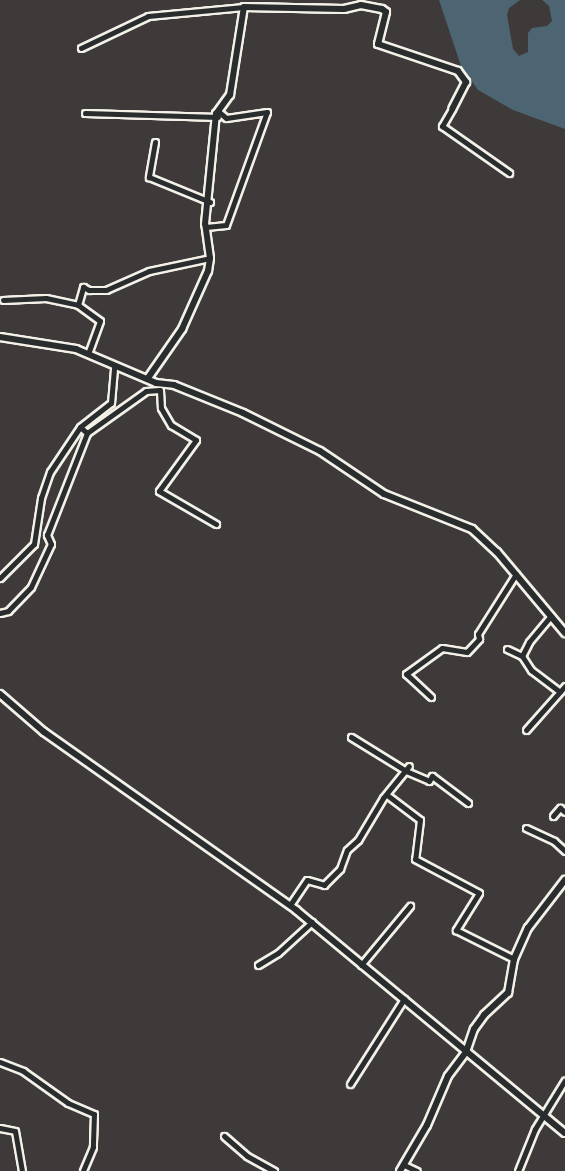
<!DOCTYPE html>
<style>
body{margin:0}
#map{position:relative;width:565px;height:1171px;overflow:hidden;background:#3e3a3a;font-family:"Architects Daughter",sans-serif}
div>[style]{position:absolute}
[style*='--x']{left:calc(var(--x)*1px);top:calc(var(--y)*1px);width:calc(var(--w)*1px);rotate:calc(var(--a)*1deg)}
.water>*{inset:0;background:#4d6572}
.roads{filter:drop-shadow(2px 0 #f4f1e8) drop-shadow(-2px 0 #f4f1e8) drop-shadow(0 2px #f4f1e8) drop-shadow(0 -2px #f4f1e8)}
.minor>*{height:5px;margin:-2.5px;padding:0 2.5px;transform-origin:2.5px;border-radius:2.5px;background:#2a2d2e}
.tertiary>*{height:6px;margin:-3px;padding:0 3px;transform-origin:3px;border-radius:3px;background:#2a2d2e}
span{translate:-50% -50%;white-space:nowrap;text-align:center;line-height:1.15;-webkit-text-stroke:5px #2a2d2e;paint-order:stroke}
</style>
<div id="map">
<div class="water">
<div style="clip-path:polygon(439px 0,520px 0,509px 8px,507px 15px,513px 49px,519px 56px,528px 52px,528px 33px,532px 28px,547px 26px,552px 21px,549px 6px,542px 0,565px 0,565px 129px,513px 110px,478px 90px,461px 66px)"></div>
</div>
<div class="roads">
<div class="minor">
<div style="--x:81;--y:48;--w:74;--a:-25.5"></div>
<div style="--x:148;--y:16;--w:96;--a:-5.4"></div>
<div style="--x:452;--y:109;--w:20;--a:120"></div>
<div style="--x:442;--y:126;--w:82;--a:35"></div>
<div style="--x:85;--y:113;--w:133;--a:1.7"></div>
<div style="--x:155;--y:142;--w:36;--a:100"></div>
<div style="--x:149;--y:177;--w:66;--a:22.3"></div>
<div style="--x:206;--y:227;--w:20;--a:-6"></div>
<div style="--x:226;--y:225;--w:120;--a:-70.1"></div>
<div style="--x:267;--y:112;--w:41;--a:171.7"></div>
<div style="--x:226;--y:118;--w:9;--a:-139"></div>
<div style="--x:3;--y:300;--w:43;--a:-2.7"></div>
<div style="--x:46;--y:298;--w:33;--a:12"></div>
<div style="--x:78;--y:305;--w:19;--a:-74"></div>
<div style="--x:83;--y:287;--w:7;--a:27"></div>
<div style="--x:89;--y:290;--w:17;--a:0"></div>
<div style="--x:106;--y:290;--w:47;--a:-23.8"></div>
<div style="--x:149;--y:271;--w:62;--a:-12"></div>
<div style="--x:78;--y:305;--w:27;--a:36"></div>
<div style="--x:100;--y:321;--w:35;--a:110"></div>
<div style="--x:160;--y:390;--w:18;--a:87"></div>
<div style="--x:161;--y:408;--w:20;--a:60"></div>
<div style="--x:171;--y:425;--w:29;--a:31"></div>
<div style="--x:196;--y:440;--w:63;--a:126"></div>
<div style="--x:159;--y:491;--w:66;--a:30.1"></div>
<div style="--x:87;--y:433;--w:9;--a:-139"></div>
<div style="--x:80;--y:427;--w:39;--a:-38"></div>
<div style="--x:111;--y:403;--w:38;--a:-85"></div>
<div style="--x:0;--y:578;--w:48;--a:-45"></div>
<div style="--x:34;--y:544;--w:47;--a:-81.3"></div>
<div style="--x:41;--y:498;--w:28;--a:-71"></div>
<div style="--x:50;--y:472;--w:54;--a:-56.3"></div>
<div style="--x:0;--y:613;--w:8;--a:-14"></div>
<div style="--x:8;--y:611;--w:33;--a:-46"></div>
<div style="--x:31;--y:587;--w:47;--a:-65.1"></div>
<div style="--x:51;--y:544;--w:10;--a:-114"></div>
<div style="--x:47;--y:535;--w:110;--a:-68.6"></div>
<div style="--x:87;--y:433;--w:72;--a:-35.4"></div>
<div style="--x:146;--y:391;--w:13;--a:-4"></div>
<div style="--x:507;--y:649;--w:17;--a:25"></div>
<div style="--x:522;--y:656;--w:17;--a:57"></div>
<div style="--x:531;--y:670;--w:36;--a:37"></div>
<div style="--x:522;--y:656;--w:16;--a:-63"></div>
<div style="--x:529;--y:642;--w:34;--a:-50"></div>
<div style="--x:431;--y:697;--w:34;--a:-137"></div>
<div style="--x:406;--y:674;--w:44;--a:-35.8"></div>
<div style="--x:442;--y:648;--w:25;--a:9"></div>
<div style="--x:467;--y:652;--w:18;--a:-47"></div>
<div style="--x:479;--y:639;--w:5;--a:-101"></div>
<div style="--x:478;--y:634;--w:71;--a:-57.7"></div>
<div style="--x:526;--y:730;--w:59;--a:-48.4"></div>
<div style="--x:351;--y:737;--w:65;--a:31.7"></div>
<div style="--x:406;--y:771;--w:25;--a:23"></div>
<div style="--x:429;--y:781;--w:6;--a:-59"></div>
<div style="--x:432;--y:776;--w:45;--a:36.9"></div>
<div style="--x:387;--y:795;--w:41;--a:37.1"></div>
<div style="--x:420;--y:820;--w:39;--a:97"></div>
<div style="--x:415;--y:859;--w:72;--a:28"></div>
<div style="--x:479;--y:893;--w:44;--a:121.9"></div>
<div style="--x:456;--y:930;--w:65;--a:26.6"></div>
<div style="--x:553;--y:816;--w:11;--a:-49"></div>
<div style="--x:560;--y:808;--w:6;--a:39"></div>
<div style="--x:526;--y:828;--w:31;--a:25"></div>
<div style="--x:554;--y:841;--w:15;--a:42"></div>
<div style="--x:290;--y:905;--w:30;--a:-56"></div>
<div style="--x:307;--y:880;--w:18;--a:16"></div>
<div style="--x:324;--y:885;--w:23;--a:-45"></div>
<div style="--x:340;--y:869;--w:20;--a:-70"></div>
<div style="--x:347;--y:850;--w:15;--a:-42"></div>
<div style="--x:358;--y:840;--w:49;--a:-59.2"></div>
<div style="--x:383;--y:798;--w:41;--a:-50.9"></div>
<div style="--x:258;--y:965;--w:23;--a:-31"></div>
<div style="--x:278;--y:953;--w:46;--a:-42.4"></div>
<div style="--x:361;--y:965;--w:77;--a:-50.3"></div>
<div style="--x:0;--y:1062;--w:25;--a:21"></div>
<div style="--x:23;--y:1071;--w:55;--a:35.4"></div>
<div style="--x:68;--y:1103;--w:28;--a:23"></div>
<div style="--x:94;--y:1114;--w:33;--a:92"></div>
<div style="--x:93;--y:1147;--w:26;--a:113"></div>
<div style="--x:350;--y:1084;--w:101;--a:-57.6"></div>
<div style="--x:0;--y:1128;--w:15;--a:11"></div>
<div style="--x:15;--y:1131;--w:41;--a:80.1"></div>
<div style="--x:224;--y:1136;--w:30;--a:41"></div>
<div style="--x:247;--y:1156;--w:31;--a:29"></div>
<div style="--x:404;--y:1165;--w:14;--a:25"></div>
<div style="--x:518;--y:1171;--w:45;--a:-68"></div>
<div style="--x:535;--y:1129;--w:57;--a:-58.5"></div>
</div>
<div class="tertiary">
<div style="--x:0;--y:337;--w:77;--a:9"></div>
<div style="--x:76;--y:349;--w:87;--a:23"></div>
<div style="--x:156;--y:383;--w:18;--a:6"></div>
<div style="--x:174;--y:385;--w:74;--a:22.1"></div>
<div style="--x:243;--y:413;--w:86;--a:26.3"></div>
<div style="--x:320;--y:451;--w:77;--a:33.9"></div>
<div style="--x:384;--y:494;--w:95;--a:21.7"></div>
<div style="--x:472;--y:529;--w:34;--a:43"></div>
<div style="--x:497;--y:552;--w:106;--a:50"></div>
<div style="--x:148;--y:378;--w:60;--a:-55.2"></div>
<div style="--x:182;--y:329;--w:64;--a:-65.9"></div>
<div style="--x:208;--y:271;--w:13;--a:-81"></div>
<div style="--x:210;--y:258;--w:34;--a:-98"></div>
<div style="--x:205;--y:224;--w:111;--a:-84.3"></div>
<div style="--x:216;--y:114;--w:24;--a:-54"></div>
<div style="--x:230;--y:95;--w:89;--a:-81"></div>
<div style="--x:244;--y:7;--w:100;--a:1.1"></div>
<div style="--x:344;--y:9;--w:17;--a:-13"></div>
<div style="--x:361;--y:5;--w:21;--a:11"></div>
<div style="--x:382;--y:9;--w:5;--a:37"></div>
<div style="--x:386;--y:12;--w:33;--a:104"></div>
<div style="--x:378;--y:44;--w:84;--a:18.6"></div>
<div style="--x:458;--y:71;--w:14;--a:54"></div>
<div style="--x:466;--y:82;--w:30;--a:117"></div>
<div style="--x:0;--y:694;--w:58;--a:40.8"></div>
<div style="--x:44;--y:732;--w:309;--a:35.2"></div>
<div style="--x:296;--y:910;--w:349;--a:39.7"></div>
<div style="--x:400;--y:1171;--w:53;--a:-59.6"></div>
<div style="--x:427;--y:1125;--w:53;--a:-66.8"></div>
<div style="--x:448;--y:1076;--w:30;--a:-53"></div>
<div style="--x:466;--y:1052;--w:24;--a:-71"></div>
<div style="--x:474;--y:1029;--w:17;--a:-54"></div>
<div style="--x:484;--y:1015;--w:33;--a:-43"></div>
<div style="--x:508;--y:993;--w:35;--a:-80"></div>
<div style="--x:514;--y:959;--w:34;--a:-66"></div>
<div style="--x:528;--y:928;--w:61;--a:-52.4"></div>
</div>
</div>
</div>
